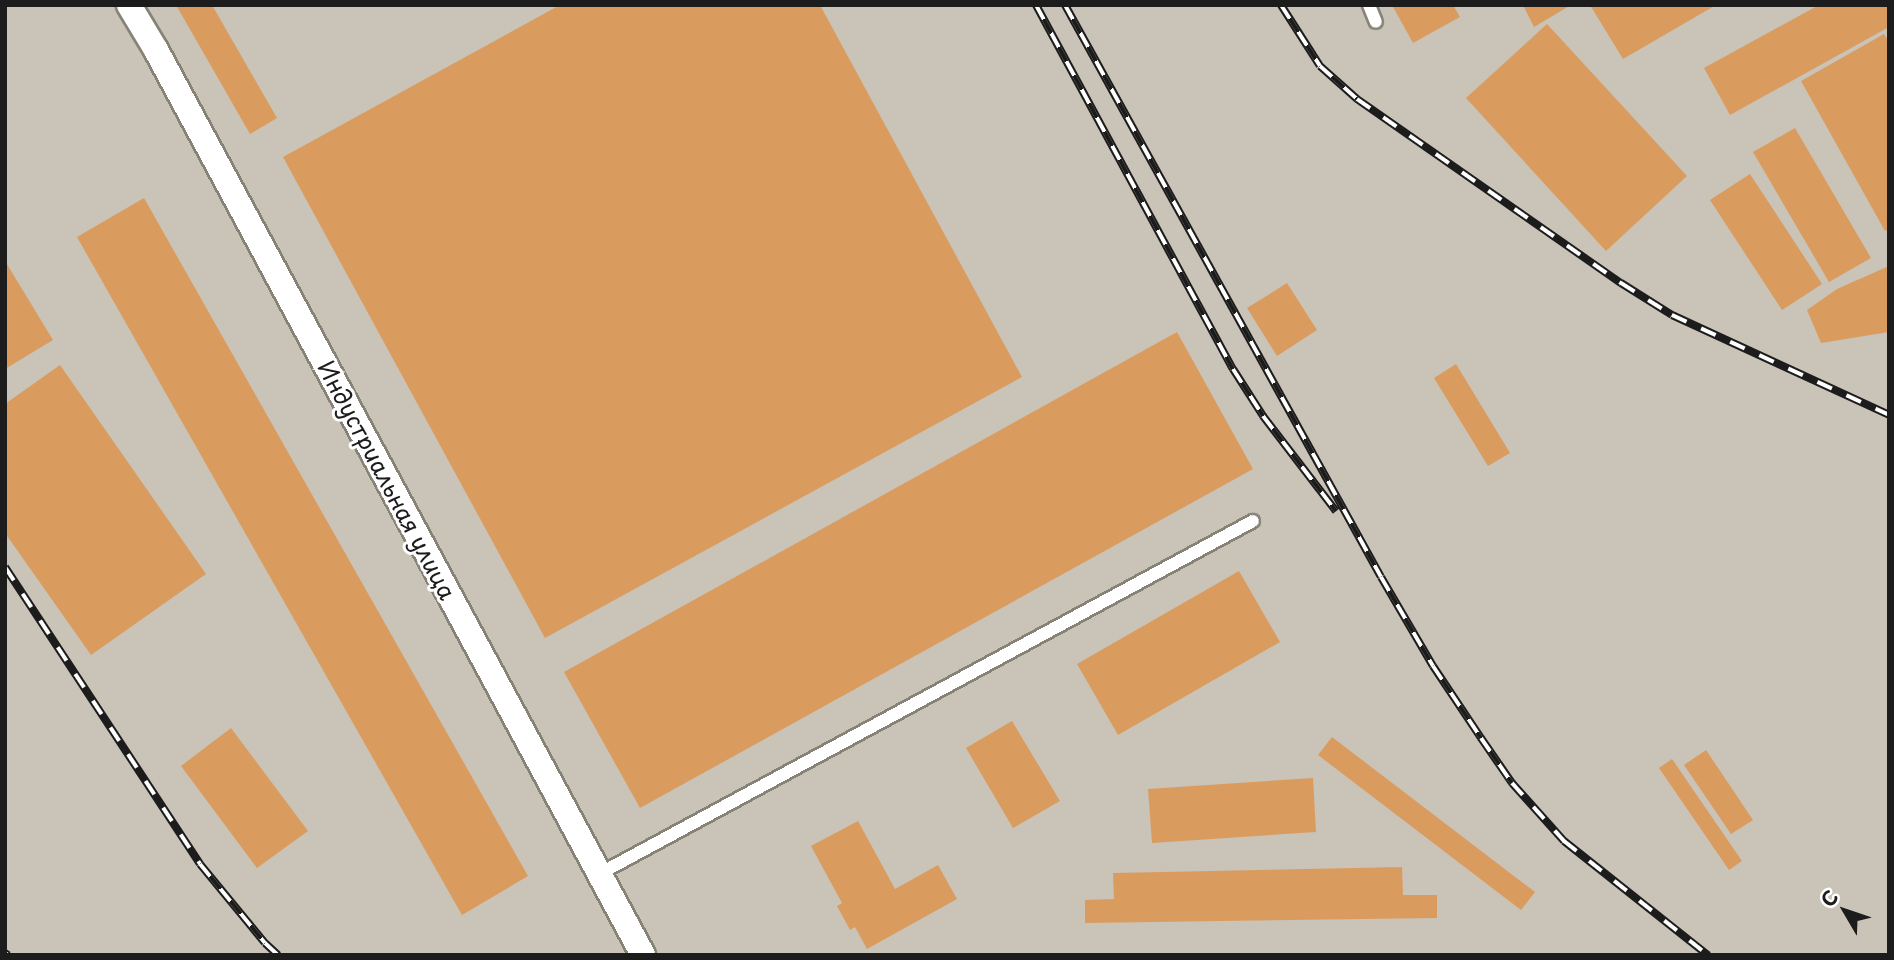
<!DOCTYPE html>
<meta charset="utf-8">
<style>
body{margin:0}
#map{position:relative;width:1894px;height:960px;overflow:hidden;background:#f0e9d1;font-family:"Playpen Sans",sans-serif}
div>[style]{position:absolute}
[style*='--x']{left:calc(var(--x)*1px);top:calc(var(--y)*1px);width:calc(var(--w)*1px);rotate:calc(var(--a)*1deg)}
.industrial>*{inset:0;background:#c9c3b8}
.building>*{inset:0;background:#da9c5e}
.roads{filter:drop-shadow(2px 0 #868276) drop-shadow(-2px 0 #868276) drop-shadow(0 2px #868276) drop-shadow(0 -2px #868276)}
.service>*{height:12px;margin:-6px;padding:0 6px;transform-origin:6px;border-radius:6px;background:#fff}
.minor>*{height:24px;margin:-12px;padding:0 12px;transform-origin:12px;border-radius:12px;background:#fff}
.rail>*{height:8px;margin-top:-4px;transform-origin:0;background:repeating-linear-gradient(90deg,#fff 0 16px,#1c1c1c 0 32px);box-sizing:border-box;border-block:2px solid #1c1c1c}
span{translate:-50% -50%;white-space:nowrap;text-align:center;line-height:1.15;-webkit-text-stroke:6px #fff;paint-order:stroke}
.street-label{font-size:23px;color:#1c1c1c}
.frame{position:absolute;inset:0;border:7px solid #1c1c1c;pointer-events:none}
.north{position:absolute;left:1810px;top:876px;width:70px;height:70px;-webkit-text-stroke:5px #fff;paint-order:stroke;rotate:309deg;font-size:19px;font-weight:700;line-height:28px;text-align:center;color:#1c1c1c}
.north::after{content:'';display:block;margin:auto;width:24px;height:32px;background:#1c1c1c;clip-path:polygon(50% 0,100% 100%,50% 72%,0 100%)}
</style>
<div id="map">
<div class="industrial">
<div style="clip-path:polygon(5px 5px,1889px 5px,1889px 955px,5px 955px)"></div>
</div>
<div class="building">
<div style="clip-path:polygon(176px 5px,212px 5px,277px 118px,250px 134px)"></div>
<div style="clip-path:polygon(560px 5px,820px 5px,1022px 377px,545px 638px,283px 157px)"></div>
<div style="clip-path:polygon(1392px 5px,1453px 5px,1460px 17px,1413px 43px)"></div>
<div style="clip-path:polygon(1523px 5px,1571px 5px,1534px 27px)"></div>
<div style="clip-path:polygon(1590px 5px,1716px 5px,1623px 59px)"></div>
<div style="clip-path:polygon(1819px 5px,1889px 5px,1889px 27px,1730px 115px,1704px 68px)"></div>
<div style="clip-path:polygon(1547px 24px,1687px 176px,1606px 251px,1466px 98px)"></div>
<div style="clip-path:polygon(1884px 34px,1889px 42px,1889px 229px,1885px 231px,1801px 81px)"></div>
<div style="clip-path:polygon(1795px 128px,1871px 258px,1829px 282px,1753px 152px)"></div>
<div style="clip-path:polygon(1750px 174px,1822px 284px,1782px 310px,1710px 200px)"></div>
<div style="clip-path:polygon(144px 198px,528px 876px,462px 915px,77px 237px)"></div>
<div style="clip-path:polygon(5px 261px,53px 340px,5px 369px)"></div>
<div style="clip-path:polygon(1889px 266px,1889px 332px,1821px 343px,1807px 310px,1837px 289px)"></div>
<div style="clip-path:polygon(1287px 283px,1317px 330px,1277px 356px,1247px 308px)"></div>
<div style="clip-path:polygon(1177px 332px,1253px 469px,640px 808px,564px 672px)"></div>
<div style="clip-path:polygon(1456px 364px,1510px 453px,1488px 466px,1434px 378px)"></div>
<div style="clip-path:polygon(60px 365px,206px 574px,91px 655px,5px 533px,5px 404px)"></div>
<div style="clip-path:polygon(1239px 571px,1280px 642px,1118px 735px,1077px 664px)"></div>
<div style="clip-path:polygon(1012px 721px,1060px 801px,1013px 828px,966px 748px)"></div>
<div style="clip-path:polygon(231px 728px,308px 831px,257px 868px,181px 766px)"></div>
<div style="clip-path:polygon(1332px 737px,1535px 892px,1521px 910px,1318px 755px)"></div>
<div style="clip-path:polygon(1706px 750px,1753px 820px,1731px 834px,1684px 765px)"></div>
<div style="clip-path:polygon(1672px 759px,1742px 861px,1729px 870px,1659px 768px)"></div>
<div style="clip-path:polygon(1313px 778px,1316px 832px,1152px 843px,1148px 789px)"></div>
<div style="clip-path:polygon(858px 821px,895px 889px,938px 865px,957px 899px,867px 949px,855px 927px,850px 930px,837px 906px,842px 903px,811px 846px)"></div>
<div style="clip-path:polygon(1402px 867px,1403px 895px,1437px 895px,1437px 918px,1085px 923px,1085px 900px,1114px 899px,1113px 873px)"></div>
</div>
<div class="roads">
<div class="service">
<div style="--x:1369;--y:5;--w:18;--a:68"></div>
<div style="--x:599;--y:874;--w:743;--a:-28.36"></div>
</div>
<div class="minor">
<div style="--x:129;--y:5;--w:52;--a:59"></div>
<div style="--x:156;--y:50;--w:1028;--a:61.71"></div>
</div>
</div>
<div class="rail">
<div style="--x:1036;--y:5;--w:414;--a:61.6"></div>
<div style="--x:1233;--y:369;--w:56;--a:57.4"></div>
<div style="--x:1263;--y:416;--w:120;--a:52.5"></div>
<div style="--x:1065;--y:5;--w:653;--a:61.08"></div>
<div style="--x:1381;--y:577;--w:103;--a:59.7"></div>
<div style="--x:1433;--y:666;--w:87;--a:56.3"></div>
<div style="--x:1481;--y:738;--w:55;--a:55.4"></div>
<div style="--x:1512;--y:783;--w:78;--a:48.1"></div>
<div style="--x:1564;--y:841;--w:184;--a:38.4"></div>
<div style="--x:1281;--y:5;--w:72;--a:57.4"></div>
<div style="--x:1320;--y:66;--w:50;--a:41.7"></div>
<div style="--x:1357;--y:99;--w:322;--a:34.9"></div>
<div style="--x:1621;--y:283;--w:60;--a:32.1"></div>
<div style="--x:1672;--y:315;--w:239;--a:24.7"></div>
<div style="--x:5;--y:567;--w:355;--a:56.7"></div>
<div style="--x:200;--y:864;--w:102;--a:50.6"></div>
<div style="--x:265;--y:943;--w:18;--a:43"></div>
<div style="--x:5;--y:953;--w:4;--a:34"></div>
</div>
<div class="street-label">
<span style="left:387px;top:480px;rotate:62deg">Индустриальная улица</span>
</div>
<div class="frame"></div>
<div class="north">С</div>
</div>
